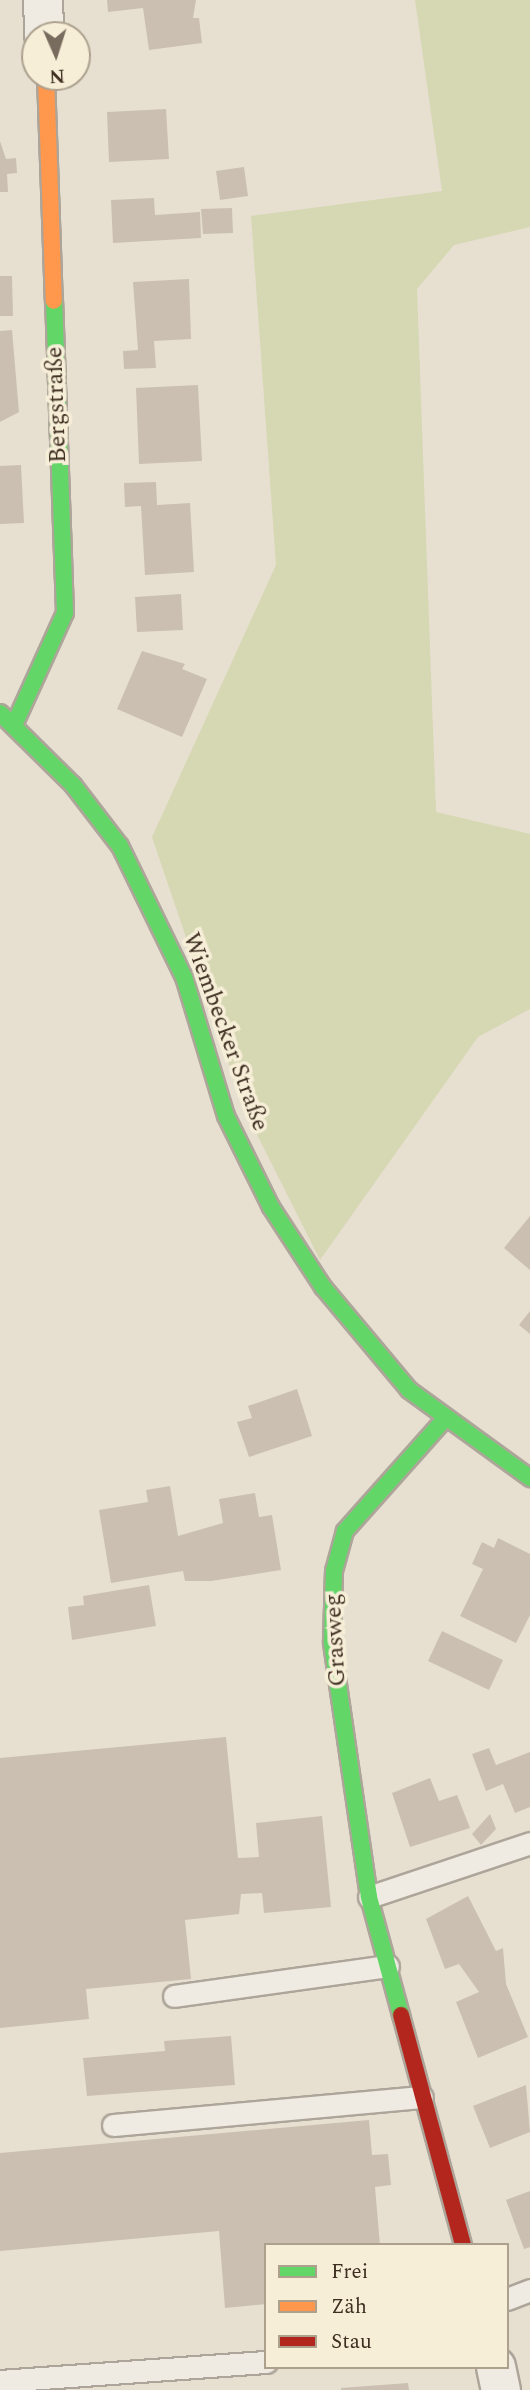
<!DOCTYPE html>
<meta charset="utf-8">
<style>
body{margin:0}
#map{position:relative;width:530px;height:2390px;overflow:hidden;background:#e7e0d1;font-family:Spectral,serif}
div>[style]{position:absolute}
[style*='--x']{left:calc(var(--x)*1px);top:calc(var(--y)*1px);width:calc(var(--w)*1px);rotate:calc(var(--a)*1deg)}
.green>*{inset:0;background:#d6d7b3}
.building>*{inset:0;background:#cbbfb2}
.roads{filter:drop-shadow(2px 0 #ada599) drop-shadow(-2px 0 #ada599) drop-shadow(0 2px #ada599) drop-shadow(0 -2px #ada599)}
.lane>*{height:21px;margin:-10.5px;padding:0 10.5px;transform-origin:10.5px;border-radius:10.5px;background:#efebe3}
.street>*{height:38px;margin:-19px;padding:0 19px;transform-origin:19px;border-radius:19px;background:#efebe3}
.fast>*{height:16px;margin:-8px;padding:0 8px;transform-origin:8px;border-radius:8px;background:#63d668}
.slow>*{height:16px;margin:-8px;padding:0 8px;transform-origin:8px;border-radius:8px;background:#ff974d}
.jam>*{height:16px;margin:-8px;padding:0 8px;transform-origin:8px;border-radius:8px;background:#b3261e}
span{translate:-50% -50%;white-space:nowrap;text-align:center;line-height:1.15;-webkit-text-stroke:7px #f7eed8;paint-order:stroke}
.street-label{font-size:24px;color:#3d2e20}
.legend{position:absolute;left:264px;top:2243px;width:245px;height:126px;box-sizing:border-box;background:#f7eed8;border:2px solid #ada18e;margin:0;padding:9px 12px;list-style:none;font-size:21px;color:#3d2e20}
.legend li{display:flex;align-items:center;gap:14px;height:35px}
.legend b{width:35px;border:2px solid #ada18e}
.north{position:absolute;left:21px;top:21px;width:70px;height:70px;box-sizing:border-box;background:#f7eed8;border:2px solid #ada18e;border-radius:50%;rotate:177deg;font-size:19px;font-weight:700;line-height:28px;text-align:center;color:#3d2e20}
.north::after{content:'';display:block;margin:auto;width:24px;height:32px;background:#786c5e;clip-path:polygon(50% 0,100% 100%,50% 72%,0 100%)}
</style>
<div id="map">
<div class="green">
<div style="clip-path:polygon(415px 0,530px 0,530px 227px,454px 245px,417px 289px,436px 812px,530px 834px,530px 1009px,478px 1037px,320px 1260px,244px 1109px,152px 837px,276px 565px,251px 216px,442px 191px)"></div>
</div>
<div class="building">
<div style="clip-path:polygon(107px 0,196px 0,193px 18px,199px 18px,202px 43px,149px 50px,143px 8px,108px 12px)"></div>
<div style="clip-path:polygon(166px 109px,169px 159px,109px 162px,107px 112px)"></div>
<div style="clip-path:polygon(0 141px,6px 159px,16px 158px,17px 173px,7px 174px,8px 192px,0 192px)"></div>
<div style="clip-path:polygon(244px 167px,248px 196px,220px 200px,216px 171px)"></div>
<div style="clip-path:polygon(154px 198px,155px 215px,200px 212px,201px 238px,113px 243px,111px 200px)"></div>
<div style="clip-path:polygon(232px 208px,233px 233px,203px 234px,201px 209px)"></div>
<div style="clip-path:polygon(0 276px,12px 276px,13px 316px,0 316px)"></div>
<div style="clip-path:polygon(189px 279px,191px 339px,154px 341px,156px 368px,124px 369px,123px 351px,138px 350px,133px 282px)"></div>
<div style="clip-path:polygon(12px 330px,19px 412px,0 422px,0 331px)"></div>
<div style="clip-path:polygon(198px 385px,202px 461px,139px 464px,136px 388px)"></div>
<div style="clip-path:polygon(21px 465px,24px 523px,0 524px,0 466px)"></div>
<div style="clip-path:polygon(156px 482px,157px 505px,190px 503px,194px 572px,145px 575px,141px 506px,125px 507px,124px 483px)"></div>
<div style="clip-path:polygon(181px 594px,183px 630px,137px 632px,135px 597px)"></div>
<div style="clip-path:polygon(142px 651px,185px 664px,182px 669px,207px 679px,182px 737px,117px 709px)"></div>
<div style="clip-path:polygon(530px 1216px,530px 1270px,504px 1248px)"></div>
<div style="clip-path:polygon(530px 1311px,530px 1334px,519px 1325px)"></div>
<div style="clip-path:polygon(297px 1389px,312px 1436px,249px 1457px,237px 1422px,252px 1418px,248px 1406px)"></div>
<div style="clip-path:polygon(170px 1486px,178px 1536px,223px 1523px,219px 1499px,255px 1493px,259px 1517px,272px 1515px,281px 1570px,211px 1581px,185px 1581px,183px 1571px,111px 1583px,99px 1510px,148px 1502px,146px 1490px)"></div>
<div style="clip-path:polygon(498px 1538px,530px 1554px,530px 1615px,516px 1643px,460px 1616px,483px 1569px,472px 1564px,482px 1542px,494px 1548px)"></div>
<div style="clip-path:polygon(149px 1585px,156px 1626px,72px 1640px,68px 1607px,84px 1605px,83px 1596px)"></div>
<div style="clip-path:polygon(442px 1631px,503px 1660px,489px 1690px,428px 1661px)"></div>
<div style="clip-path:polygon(226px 1737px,238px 1858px,259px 1857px,256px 1823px,322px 1816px,331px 1907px,264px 1913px,262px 1893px,241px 1894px,239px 1914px,185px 1920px,191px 1979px,86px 1989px,89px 2019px,0 2028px,0 1758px)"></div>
<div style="clip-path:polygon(489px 1748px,496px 1765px,530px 1752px,530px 1807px,515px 1813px,503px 1784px,486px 1791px,472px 1754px)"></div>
<div style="clip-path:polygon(430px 1778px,439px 1801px,457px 1795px,470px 1828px,410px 1847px,392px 1793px)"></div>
<div style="clip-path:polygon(490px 1814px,496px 1829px,481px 1845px,472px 1834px)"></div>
<div style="clip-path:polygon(468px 1896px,496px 1951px,503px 1948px,506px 1984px,528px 2037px,478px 2058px,456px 2002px,479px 1992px,459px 1964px,445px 1969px,426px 1919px)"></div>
<div style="clip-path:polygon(231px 2036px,235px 2085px,87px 2096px,83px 2058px,165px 2051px,164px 2041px)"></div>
<div style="clip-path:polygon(526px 2085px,530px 2132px,490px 2148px,473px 2106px)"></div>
<div style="clip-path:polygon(369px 2120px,372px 2155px,388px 2154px,391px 2185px,375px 2187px,380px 2245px,266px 2245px,266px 2304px,225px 2308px,219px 2231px,0 2251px,0 2153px)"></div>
<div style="clip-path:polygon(530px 2191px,530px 2247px,524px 2249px,506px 2200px)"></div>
<div style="clip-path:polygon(408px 2383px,409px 2390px,341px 2390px,341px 2388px)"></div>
</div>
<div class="roads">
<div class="lane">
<div style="--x:369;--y:1897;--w:170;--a:-18.5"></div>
<div style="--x:174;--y:1996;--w:216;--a:-8"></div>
<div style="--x:113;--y:2125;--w:310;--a:-5.2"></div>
<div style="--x:507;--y:2299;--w:25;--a:-21"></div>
<div style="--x:0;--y:2381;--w:267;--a:-4.1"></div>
</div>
<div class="street">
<div style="--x:43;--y:0;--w:35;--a:88"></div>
<div style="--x:496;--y:2367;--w:24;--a:78"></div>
</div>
<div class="fast">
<div style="--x:0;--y:713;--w:103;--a:44.6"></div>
<div style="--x:73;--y:785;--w:77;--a:52.4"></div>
<div style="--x:120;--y:846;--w:146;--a:64"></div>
<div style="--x:184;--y:977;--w:145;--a:73.2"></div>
<div style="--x:226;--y:1116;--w:102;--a:63.7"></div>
<div style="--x:271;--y:1207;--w:95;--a:57"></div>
<div style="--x:323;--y:1287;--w:134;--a:50.1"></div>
<div style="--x:409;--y:1390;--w:150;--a:36"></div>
<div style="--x:15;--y:723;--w:121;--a:-65.6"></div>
<div style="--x:65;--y:613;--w:312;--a:-92"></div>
<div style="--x:401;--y:2015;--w:122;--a:-105.2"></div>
<div style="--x:369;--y:1897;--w:258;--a:-98.3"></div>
<div style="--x:332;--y:1642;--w:71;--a:-88.4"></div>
<div style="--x:334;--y:1571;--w:41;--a:-74.6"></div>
<div style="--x:345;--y:1531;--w:149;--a:-48.3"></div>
</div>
<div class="slow">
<div style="--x:46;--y:77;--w:224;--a:88"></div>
</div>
<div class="jam">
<div style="--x:401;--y:2015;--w:238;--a:74.9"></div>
</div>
</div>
<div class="street-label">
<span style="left:57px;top:405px;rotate:-92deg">Bergstraße</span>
<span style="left:225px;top:1032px;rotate:70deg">Wiembecker Straße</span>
<span style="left:336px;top:1640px;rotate:-93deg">Grasweg</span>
</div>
<ul class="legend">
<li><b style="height:9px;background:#63d668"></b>Frei</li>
<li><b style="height:9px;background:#ff974d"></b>Zäh</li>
<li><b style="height:9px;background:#b3261e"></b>Stau</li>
</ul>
<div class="north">N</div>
</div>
